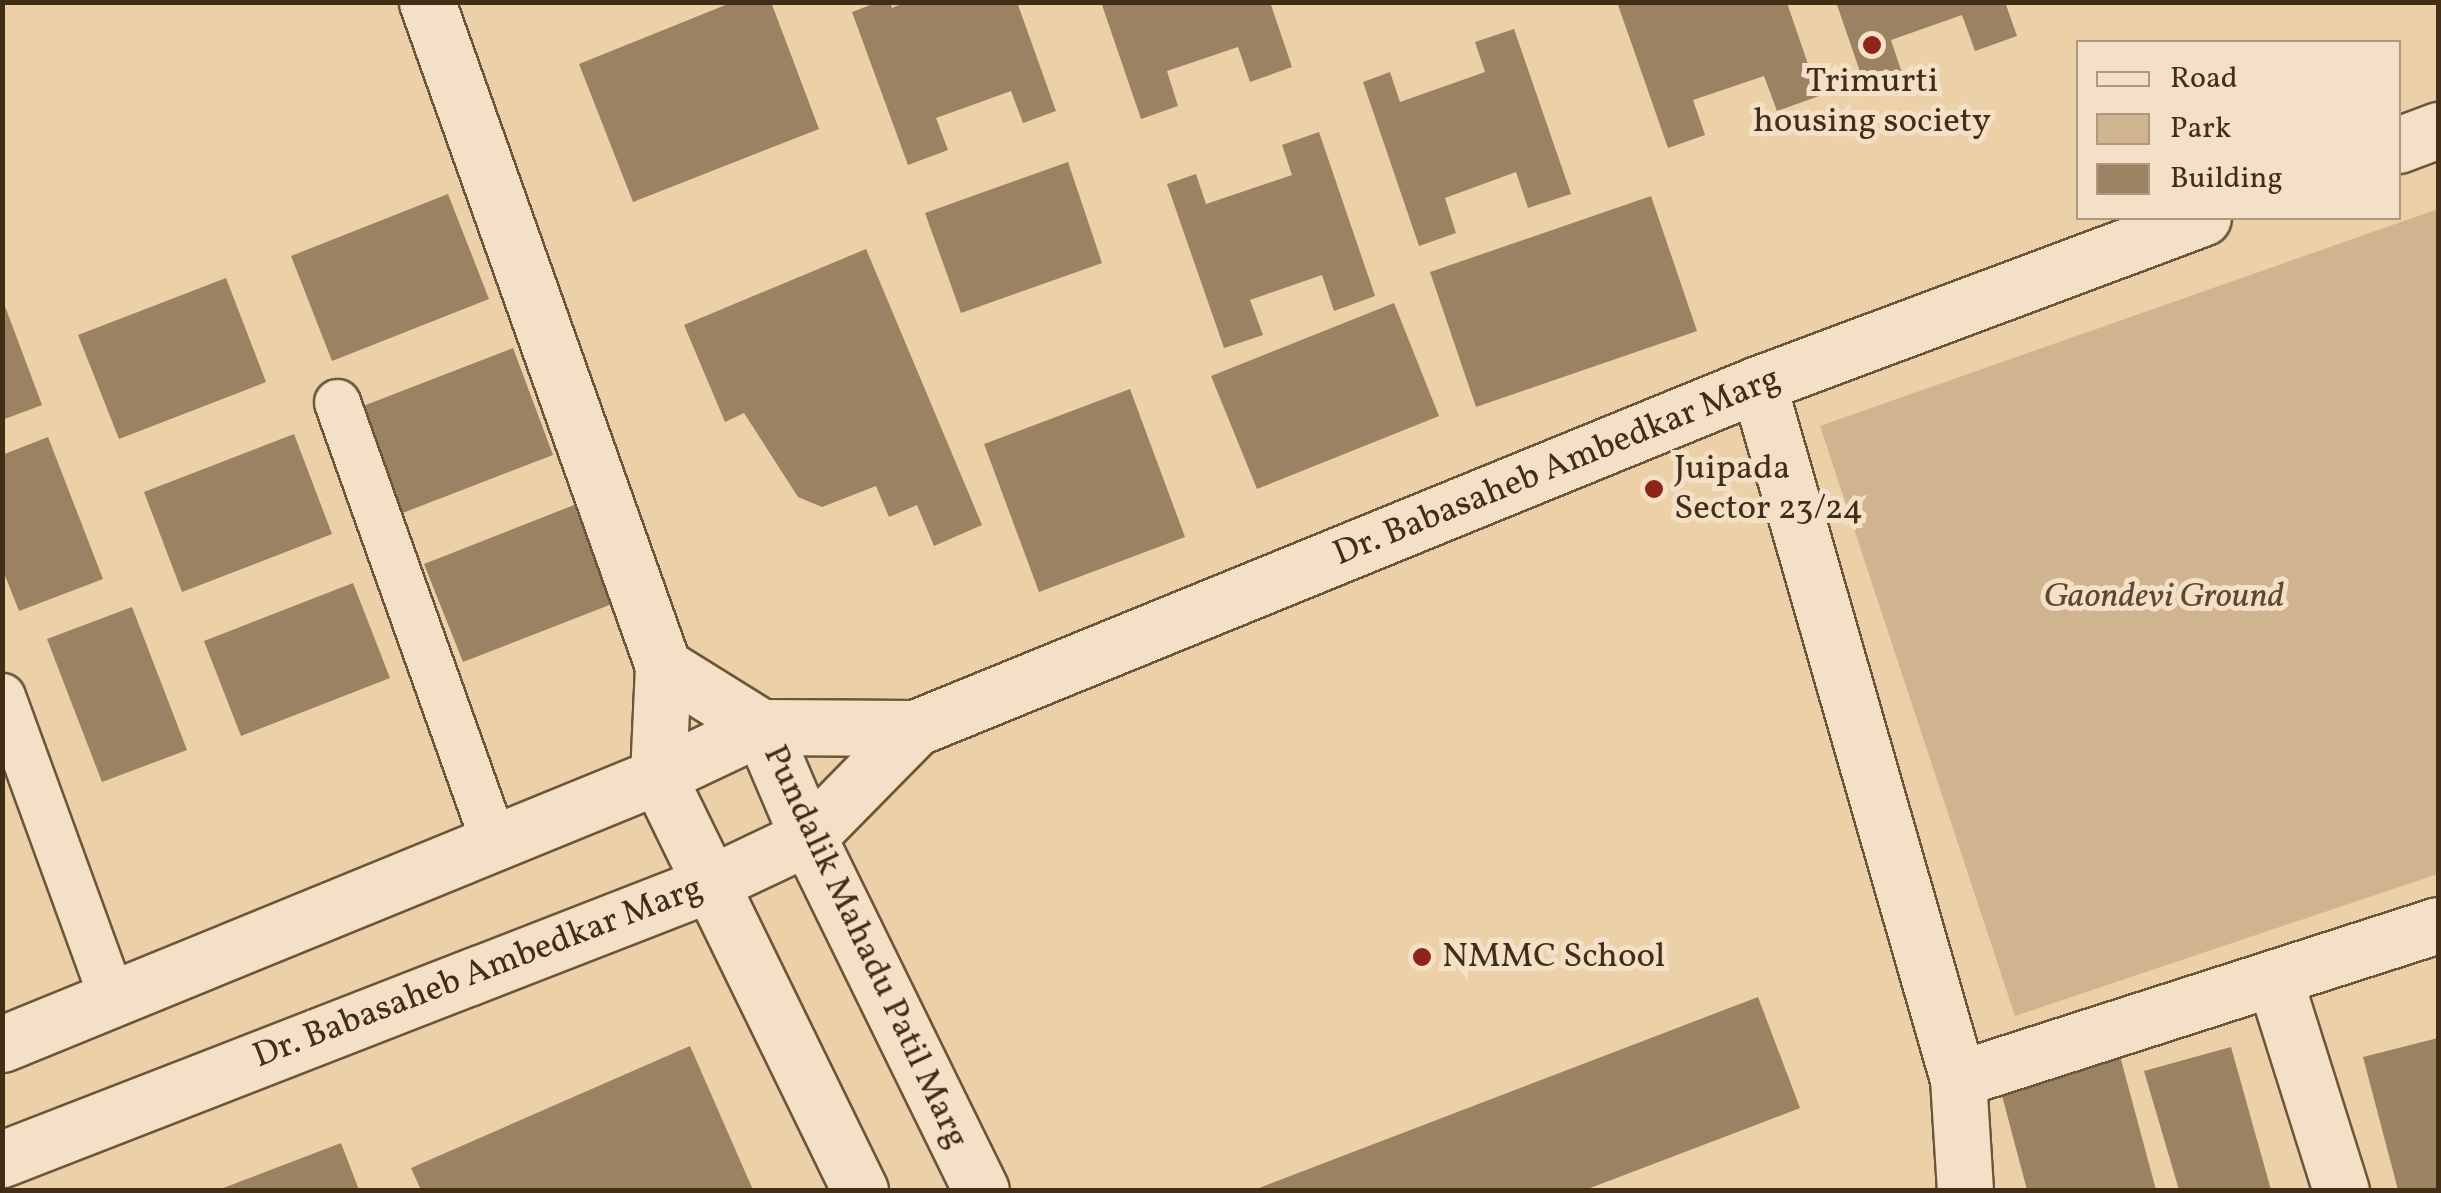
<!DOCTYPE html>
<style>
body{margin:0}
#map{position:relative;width:2441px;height:1193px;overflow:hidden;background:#ecd0a7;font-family:Vollkorn,serif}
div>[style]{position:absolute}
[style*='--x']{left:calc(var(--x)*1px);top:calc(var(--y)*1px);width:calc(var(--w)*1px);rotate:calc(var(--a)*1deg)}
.green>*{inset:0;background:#cfb48f}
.building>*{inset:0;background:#9a8262}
.roads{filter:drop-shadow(2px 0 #6c563b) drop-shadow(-2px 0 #6c563b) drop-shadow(0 2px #6c563b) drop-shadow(0 -2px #6c563b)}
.service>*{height:45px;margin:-22.5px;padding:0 22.5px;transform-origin:22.5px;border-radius:22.5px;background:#f3e0c6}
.minor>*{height:55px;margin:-27.5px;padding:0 27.5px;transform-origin:27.5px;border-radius:27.5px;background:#f3e0c6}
.secondary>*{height:55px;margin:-27.5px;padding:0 27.5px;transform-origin:27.5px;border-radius:27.5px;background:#f3e0c6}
.dots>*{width:28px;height:28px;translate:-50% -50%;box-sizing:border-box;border:5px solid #f3e0c6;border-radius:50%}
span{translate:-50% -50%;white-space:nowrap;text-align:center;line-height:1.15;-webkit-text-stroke:10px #f3e0c6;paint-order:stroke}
.poi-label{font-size:35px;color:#412e17}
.left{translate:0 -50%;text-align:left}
.street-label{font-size:35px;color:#412e17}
.park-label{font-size:35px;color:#5d492f;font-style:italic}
.frame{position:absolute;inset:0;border:5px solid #412e17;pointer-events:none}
.legend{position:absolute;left:2076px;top:40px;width:325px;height:180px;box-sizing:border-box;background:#f3e0c6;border:2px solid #ac9980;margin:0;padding:12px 18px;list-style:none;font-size:30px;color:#412e17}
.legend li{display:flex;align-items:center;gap:20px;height:50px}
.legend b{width:50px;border:2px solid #ac9980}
</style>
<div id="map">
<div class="green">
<div style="clip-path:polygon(2438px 209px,2438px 874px,2015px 1016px,1820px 426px)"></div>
</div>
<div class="building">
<div style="clip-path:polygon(733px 2px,771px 2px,819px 129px,633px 202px,579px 64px)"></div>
<div style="clip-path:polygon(878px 2px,890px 2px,892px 8px,906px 2px,1017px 2px,1056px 111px,1023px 123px,1011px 91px,936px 118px,948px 150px,908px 165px,852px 12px)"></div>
<div style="clip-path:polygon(1101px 2px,1270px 2px,1292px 67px,1250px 82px,1238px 47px,1167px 71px,1178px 106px,1141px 119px)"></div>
<div style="clip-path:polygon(1617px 2px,1787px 3px,1819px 96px,1777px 111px,1764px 76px,1693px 100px,1705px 135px,1668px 148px)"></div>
<div style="clip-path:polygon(1836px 2px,2005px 2px,2017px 36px,1975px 51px,1962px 15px,1891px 40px,1903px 76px,1866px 89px)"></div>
<div style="clip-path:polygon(1514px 29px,1571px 194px,1528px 208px,1516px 172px,1445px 198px,1456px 233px,1419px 246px,1363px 82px,1390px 72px,1400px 102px,1485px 72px,1475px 42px)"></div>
<div style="clip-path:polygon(1319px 132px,1375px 296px,1334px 311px,1322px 275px,1250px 300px,1263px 335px,1224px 348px,1167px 184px,1196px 174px,1206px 204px,1292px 175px,1282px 145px)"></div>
<div style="clip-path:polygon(1068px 162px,1102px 263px,961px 313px,925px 213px)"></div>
<div style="clip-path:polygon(448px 194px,489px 299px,332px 361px,291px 256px)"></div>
<div style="clip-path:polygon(1651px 196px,1697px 331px,1476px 407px,1430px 272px)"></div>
<div style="clip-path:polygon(866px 249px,982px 525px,934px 546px,917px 505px,889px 517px,876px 486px,822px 507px,798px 497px,744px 413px,725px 422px,684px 325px)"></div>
<div style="clip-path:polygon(226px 278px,266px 382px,119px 439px,78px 335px)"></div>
<div style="clip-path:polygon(3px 301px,42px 405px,2px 420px,2px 302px)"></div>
<div style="clip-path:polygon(1394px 303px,1439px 416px,1257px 489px,1211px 376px)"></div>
<div style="clip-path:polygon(513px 348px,553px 455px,400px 514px,358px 408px)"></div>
<div style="clip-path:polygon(1130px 389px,1185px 537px,1039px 592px,984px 444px)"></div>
<div style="clip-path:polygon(294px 434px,332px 534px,182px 592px,144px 492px)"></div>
<div style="clip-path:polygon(48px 437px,103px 579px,19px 611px,2px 568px,2px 455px)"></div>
<div style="clip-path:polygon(574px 505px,612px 604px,463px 662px,424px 564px)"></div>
<div style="clip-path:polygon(353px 583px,390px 678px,241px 736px,204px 641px)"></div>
<div style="clip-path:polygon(132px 607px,187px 750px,102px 782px,47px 639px)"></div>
<div style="clip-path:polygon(1758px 997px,1800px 1108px,1585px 1190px,1254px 1190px)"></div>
<div style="clip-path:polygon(2438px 1038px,2438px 1190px,2398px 1190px,2363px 1057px)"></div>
<div style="clip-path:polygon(690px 1046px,753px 1190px,421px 1190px,411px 1168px)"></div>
<div style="clip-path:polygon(2231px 1047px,2271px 1190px,2179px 1190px,2144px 1071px)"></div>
<div style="clip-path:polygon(2120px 1056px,2156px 1190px,2027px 1190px,2000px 1088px)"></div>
<div style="clip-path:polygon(341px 1143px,359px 1190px,218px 1190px)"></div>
</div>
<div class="roads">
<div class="service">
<div style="--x:337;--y:402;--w:468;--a:70.4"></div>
<div style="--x:2;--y:696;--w:322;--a:70"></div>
</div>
<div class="minor">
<div style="--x:427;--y:2;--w:705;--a:70.43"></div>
<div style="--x:663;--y:666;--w:110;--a:92.6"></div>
<div style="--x:658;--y:776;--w:461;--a:64"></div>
<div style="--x:1758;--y:384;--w:723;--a:73.95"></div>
<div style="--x:1958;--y:1079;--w:111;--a:86.4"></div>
<div style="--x:663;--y:666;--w:115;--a:31.9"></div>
<div style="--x:761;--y:727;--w:120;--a:66.9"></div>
<div style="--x:808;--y:837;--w:393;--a:63.9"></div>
<div style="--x:2274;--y:978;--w:222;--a:72.5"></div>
<div style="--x:1958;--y:1079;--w:504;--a:-17.79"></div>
</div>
<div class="secondary">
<div style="--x:2398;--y:145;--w:43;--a:-20.6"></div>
<div style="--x:2;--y:1044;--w:709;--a:-22.22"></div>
<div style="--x:658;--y:776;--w:114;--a:-25.4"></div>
<div style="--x:761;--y:727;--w:154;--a:0.4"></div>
<div style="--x:915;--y:728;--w:910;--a:-22.2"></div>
<div style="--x:1758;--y:384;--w:475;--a:-20.5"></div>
<div style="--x:2;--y:1159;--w:759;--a:-21.25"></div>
<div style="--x:709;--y:884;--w:110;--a:-25.4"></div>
<div style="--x:808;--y:837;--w:153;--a:-45.5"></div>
</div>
</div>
<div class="dots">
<div style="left:1872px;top:45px;background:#8f2418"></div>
<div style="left:1654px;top:489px;background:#8f2418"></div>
<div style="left:1422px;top:957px;background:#8f2418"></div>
</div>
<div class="poi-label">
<span style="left:1872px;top:102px">Trimurti<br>housing society</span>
<span class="left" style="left:1674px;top:489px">Juipada<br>Sector 23/24</span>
<span class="left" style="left:1442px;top:957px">NMMC School</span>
</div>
<div class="street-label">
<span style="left:1557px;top:467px;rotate:-22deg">Dr. Babasaheb Ambedkar Marg</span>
<span style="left:865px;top:947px;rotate:65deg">Pundalik Mahadu Patil Marg</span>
<span style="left:478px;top:973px;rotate:-21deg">Dr. Babasaheb Ambedkar Marg</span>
</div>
<div class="park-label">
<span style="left:2164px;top:597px">Gaondevi Ground</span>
</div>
<div class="frame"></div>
<ul class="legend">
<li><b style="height:12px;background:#f3e0c6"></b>Road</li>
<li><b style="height:28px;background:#cfb48f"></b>Park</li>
<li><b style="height:28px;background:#9a8262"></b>Building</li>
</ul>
</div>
